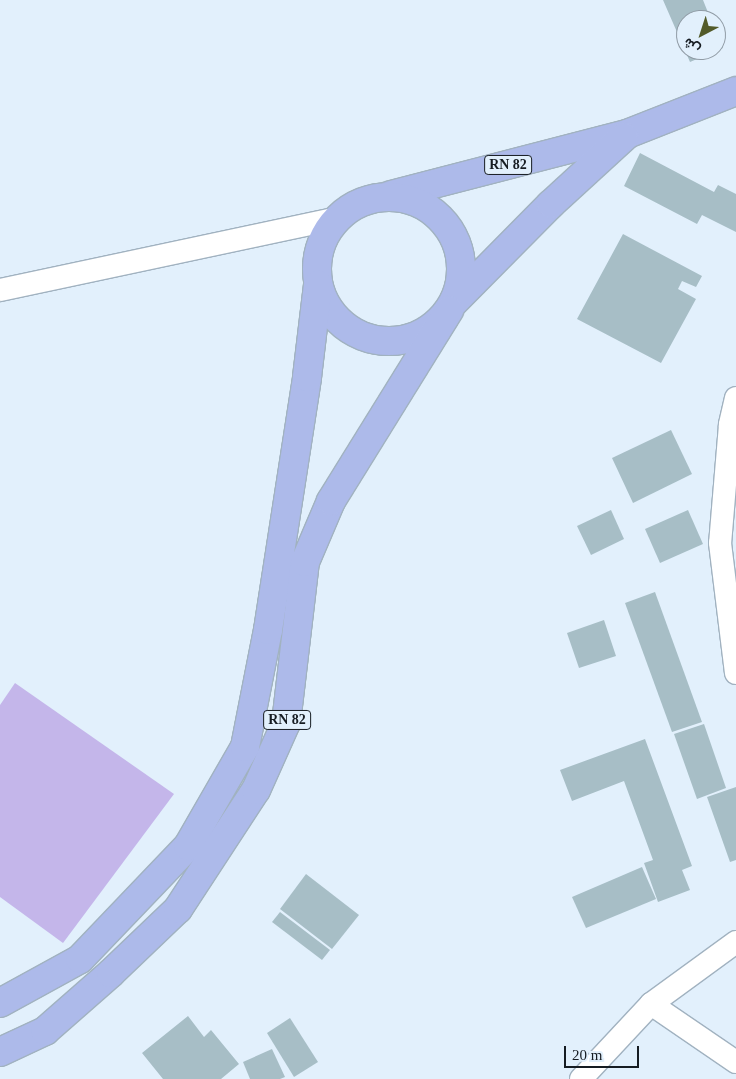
<!DOCTYPE html>
<meta charset="utf-8">
<style>
body{margin:0}
#map{position:relative;width:736px;height:1079px;overflow:hidden;background:#e2f0fc;font-family:"Times New Roman",Vazirmatn,serif}
div>[style]{position:absolute}
[style*='--x']{left:calc(var(--x)*1px);top:calc(var(--y)*1px);width:calc(var(--w)*1px);rotate:calc(var(--a)*1deg)}
.green>*{inset:0;background:#c4b6ea}
.building>*{inset:0;background:#a7bec6}
.roads{filter:drop-shadow(1px 0 #a1b2c0) drop-shadow(-1px 0 #a1b2c0) drop-shadow(0 1px #a1b2c0) drop-shadow(0 -1px #a1b2c0)}
.minor>*{height:22px;margin:-11px;padding:0 11px;transform-origin:11px;border-radius:11px;background:#fff}
.primary>*{height:28px;margin:-14px;padding:0 14px;transform-origin:14px;border-radius:14px;background:#adbaea}
.primary>.ring{margin:-14px;padding:0;box-sizing:content-box;background:none;border:28px solid #adbaea;border-radius:50%}
span{translate:-50% -50%;white-space:nowrap;text-align:center;line-height:1.15;-webkit-text-stroke:4px #e2f0fc;paint-order:stroke}
.shield-label span{padding:1px 4px;background:#e2f0fc;border:1px solid;border-radius:4px;-webkit-text-stroke-width:0}
.shield-label{font-size:14px;color:#161c22;font-weight:700}
.north{position:absolute;left:676px;top:10px;width:50px;height:50px;box-sizing:border-box;background:#e2f0fc;border:1px solid #909ba5;border-radius:50%;rotate:220deg;font-size:14px;font-weight:700;line-height:20px;text-align:center;color:#161c22}
.north::after{content:'';display:block;margin:auto;width:18px;height:22px;background:#535b2a;clip-path:polygon(50% 0,100% 100%,50% 72%,0 100%)}
.scale{position:absolute;left:564px;top:1046px;width:75px;height:22px;box-sizing:border-box;border:2px solid #161c22;border-top:0;padding-left:6px;font-size:15px;line-height:18px;white-space:nowrap;color:#161c22;-webkit-text-stroke:4px #e2f0fc;paint-order:stroke}
</style>
<div id="map">
<div class="green">
<div style="clip-path:polygon(15px 683px,174px 794px,63px 943px,0 897px,0 705px)"></div>
</div>
<div class="building">
<div style="clip-path:polygon(663px 0,703px 0,711px 20px,686px 20px,686px 50px,716px 50px,716px 31px,723px 48px,690px 62px)"></div>
<div style="clip-path:polygon(640px 153px,714px 192px,718px 185px,736px 194px,736px 232px,702px 215px,697px 224px,624px 186px)"></div>
<div style="clip-path:polygon(623px 234px,702px 276px,696px 287px,682px 281px,678px 289px,696px 299px,661px 363px,577px 319px)"></div>
<div style="clip-path:polygon(671px 430px,692px 474px,633px 503px,612px 458px)"></div>
<div style="clip-path:polygon(611px 510px,624px 539px,591px 555px,577px 526px)"></div>
<div style="clip-path:polygon(688px 510px,703px 544px,660px 563px,645px 529px)"></div>
<div style="clip-path:polygon(655px 592px,702px 722px,672px 732px,625px 603px)"></div>
<div style="clip-path:polygon(604px 620px,616px 656px,579px 668px,567px 633px)"></div>
<div style="clip-path:polygon(704px 724px,726px 788px,697px 799px,674px 734px)"></div>
<div style="clip-path:polygon(645px 739px,692px 866px,682px 870px,690px 890px,658px 902px,644px 863px,653px 860px,624px 781px,572px 801px,560px 770px)"></div>
<div style="clip-path:polygon(736px 787px,736px 860px,730px 862px,707px 797px)"></div>
<div style="clip-path:polygon(642px 867px,656px 899px,586px 928px,572px 897px)"></div>
<div style="clip-path:polygon(306px 874px,359px 915px,332px 949px,280px 909px)"></div>
<div style="clip-path:polygon(280px 912px,330px 950px,322px 960px,272px 922px)"></div>
<div style="clip-path:polygon(188px 1016px,204px 1037px,211px 1030px,239px 1064px,221px 1079px,163px 1079px,142px 1053px)"></div>
<div style="clip-path:polygon(290px 1018px,318px 1062px,294px 1077px,267px 1033px)"></div>
<div style="clip-path:polygon(272px 1049px,285px 1077px,280px 1079px,250px 1079px,243px 1062px)"></div>
</div>
<div class="roads">
<div class="minor">
<div style="--x:0;--y:290;--w:342;--a:-12"></div>
<div style="--x:736;--y:398;--w:28;--a:103"></div>
<div style="--x:730;--y:425;--w:118;--a:94.8"></div>
<div style="--x:720;--y:543;--w:131;--a:83"></div>
<div style="--x:651;--y:1004;--w:103;--a:34.3"></div>
<div style="--x:581;--y:1079;--w:103;--a:-47"></div>
<div style="--x:651;--y:1004;--w:105;--a:-36.1"></div>
</div>
<div class="primary">
<div style="--x:391;--y:195;--w:244;--a:-14.5"></div>
<div style="--x:627;--y:134;--w:117;--a:-21.5"></div>
<div class="ring" style="left:317px;top:197px;width:116px;height:116px"></div>
<div style="--x:454;--y:302;--w:138;--a:-45.3"></div>
<div style="--x:551;--y:204;--w:99;--a:-42.5"></div>
<div style="--x:0;--y:1003;--w:91;--a:-28.8"></div>
<div style="--x:80;--y:959;--w:156;--a:-46.3"></div>
<div style="--x:188;--y:846;--w:114;--a:-60.1"></div>
<div style="--x:245;--y:747;--w:119;--a:-78.9"></div>
<div style="--x:268;--y:630;--w:256;--a:-81.2"></div>
<div style="--x:307;--y:377;--w:93;--a:-83.2"></div>
<div style="--x:0;--y:1052;--w:50;--a:-25"></div>
<div style="--x:45;--y:1031;--w:88;--a:-41.3"></div>
<div style="--x:111;--y:973;--w:93;--a:-43.7"></div>
<div style="--x:178;--y:909;--w:142;--a:-56.8"></div>
<div style="--x:256;--y:790;--w:73;--a:-65.9"></div>
<div style="--x:286;--y:723;--w:162;--a:-83.3"></div>
<div style="--x:305;--y:562;--w:66;--a:-66.9"></div>
<div style="--x:331;--y:501;--w:224;--a:-58.2"></div>
</div>
</div>
<div class="shield-label">
<span style="left:508px;top:165px">RN 82</span>
<span style="left:287px;top:720px">RN 82</span>
</div>
<div class="north">ش</div>
<div class="scale">20 m</div>
</div>
